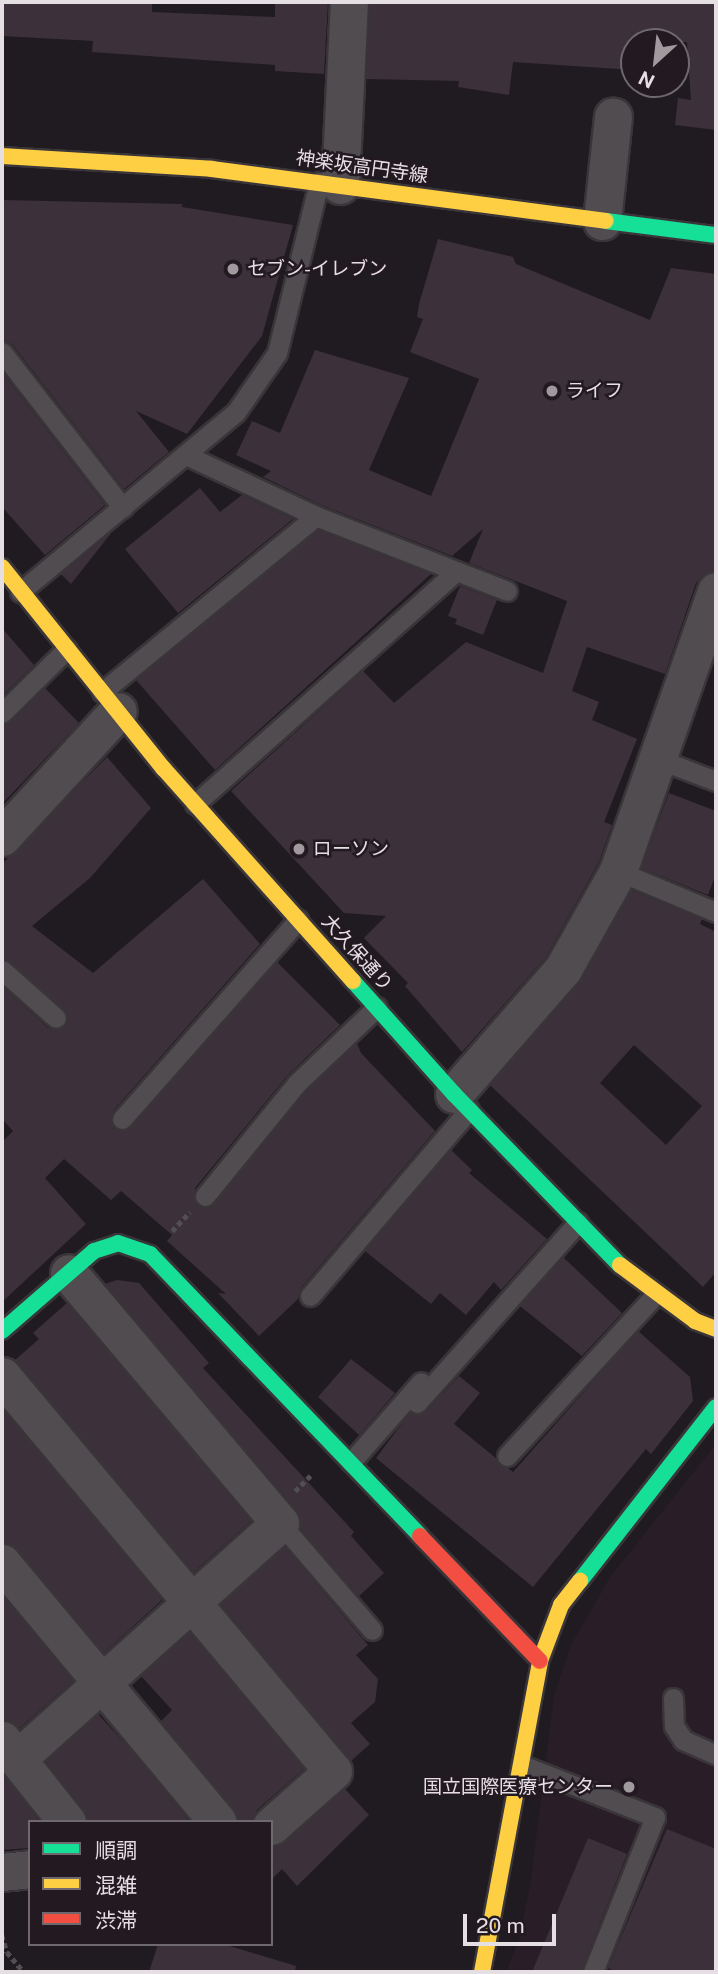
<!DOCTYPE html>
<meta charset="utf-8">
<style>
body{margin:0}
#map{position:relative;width:718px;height:1974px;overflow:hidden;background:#201b20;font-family:"Public Sans","Noto Sans JP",sans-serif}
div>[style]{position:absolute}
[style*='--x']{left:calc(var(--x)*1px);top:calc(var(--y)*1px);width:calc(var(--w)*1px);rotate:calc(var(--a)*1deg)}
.built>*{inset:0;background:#291d28}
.building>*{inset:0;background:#3c303b}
.path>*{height:4.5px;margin-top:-2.25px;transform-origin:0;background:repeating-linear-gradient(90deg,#524f52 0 5px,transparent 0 8.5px)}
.roads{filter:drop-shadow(2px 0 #393539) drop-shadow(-2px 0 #393539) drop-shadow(0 2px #393539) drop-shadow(0 -2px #393539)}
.lane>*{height:19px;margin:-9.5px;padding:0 9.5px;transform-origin:9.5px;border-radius:9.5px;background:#504c50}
.street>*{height:37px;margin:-18.5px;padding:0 18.5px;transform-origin:18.5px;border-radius:18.5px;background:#504c50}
.fast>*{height:16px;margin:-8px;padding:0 8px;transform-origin:8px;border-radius:8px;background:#16e098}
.slow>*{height:16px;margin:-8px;padding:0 8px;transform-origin:8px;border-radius:8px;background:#ffcf43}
.jam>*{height:16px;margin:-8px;padding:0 8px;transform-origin:8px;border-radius:8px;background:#f24e42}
.dots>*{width:19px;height:19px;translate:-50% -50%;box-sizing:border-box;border:4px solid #221921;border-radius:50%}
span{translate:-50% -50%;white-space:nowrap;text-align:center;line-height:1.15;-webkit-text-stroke:5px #221921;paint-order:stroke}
.street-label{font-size:19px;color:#e5dfe4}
.poi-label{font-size:19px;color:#e5dfe4}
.left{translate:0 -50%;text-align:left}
.right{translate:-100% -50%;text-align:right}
.frame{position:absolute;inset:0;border:4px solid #e5dfe4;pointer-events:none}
.legend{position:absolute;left:28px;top:1820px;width:245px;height:126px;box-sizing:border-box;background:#221921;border:2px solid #70686f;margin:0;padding:9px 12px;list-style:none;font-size:21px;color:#e5dfe4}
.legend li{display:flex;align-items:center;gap:14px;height:35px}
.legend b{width:35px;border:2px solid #70686f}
.north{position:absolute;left:620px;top:28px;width:70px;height:70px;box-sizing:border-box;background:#221921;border:2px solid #70686f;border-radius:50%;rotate:207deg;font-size:19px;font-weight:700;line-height:28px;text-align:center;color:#e5dfe4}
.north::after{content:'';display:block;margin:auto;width:24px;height:32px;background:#a09a9f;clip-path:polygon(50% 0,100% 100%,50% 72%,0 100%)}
.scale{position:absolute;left:463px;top:1914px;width:93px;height:32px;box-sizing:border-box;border:4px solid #e5dfe4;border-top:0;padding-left:9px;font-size:21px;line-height:24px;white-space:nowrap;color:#e5dfe4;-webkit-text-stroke:5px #221921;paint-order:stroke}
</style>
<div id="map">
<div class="built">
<div style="clip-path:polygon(716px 1444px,716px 1972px,506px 1972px,520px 1937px,531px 1879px,554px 1696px,571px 1645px,610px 1577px)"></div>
</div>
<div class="building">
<div style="clip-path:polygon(2px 2px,152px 2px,152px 12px,275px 17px,275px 2px,328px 2px,324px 74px,275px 71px,275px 65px,92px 52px,93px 41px,2px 36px)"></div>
<div style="clip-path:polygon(370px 2px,716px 2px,716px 130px,675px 125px,678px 98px,691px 100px,687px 42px,634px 42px,634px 70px,513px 62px,509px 95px,458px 87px,459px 81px,366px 79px)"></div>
<div style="clip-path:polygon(2px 200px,182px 204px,182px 207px,293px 225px,262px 336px,187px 434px,136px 411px,169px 452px,124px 489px,12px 344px,2px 340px)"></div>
<div style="clip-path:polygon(438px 239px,513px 257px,516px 264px,650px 320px,671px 268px,716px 274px,716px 571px,703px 575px,696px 583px,665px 674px,587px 647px,572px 691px,599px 702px,592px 720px,637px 739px,604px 822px,612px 825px,599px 862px,546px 957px,462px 1052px,405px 986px,408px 983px,364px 938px,386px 916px,344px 913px,231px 791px,363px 671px,394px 703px,466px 642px,543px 673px,567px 601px,469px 563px,483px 529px,452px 556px,321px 505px,263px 477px,271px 471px,236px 455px,252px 421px,280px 433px,315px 350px,409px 378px,369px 470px,431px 496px,479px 379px,410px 352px,423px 319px,417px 317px,419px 304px)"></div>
<div style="clip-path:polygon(2px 372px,105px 505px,45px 555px,2px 507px)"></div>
<div style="clip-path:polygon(200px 488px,220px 512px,242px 495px,293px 519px,178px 613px,125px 549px)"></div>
<div style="clip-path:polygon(318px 530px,431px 574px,215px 770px,136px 680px)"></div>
<div style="clip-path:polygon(112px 532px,71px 584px,61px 574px)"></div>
<div style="clip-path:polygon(460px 586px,497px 600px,483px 635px,455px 624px,457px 619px,448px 616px)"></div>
<div style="clip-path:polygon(2px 628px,34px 665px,2px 696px)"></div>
<div style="clip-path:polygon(45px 688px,79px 723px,2px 804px,2px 725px)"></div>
<div style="clip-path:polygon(107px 757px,151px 808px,90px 878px,32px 926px,93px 973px,203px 879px,260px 944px,113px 1111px,113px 1128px,120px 1131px,131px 1127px,277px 962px,340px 1025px,288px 1075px,195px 1188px,197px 1205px,204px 1208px,214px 1204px,306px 1091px,357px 1043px,361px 1053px,435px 1131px,301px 1288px,298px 1299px,259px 1336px,218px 1293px,226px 1294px,167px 1241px,172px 1235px,121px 1191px,111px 1200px,64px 1159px,45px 1178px,86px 1224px,2px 1302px,2px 1142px,13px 1131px,2px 1119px,2px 986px,48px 1028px,60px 1029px,68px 1020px,64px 1009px,2px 958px,2px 864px)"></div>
<div style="clip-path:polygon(669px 793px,716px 811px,716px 874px,708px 895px,641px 868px)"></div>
<div style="clip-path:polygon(evenodd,631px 890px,702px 919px,700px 924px,716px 932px,716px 1272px,703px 1287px,490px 1085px,579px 983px,631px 890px,634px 1045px,702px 1106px,666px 1145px,600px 1083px,634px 1045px)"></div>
<div style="clip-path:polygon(451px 1150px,472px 1170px,469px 1173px,547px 1239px,501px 1290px,494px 1282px,466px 1315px,440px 1293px,431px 1304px,365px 1251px)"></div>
<div style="clip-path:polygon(563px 1257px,622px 1313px,582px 1356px,520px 1306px)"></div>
<div style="clip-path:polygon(117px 1280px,139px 1283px,209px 1363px,203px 1368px,354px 1532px,351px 1536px,384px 1573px,359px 1596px,300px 1528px,296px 1509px,105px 1284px)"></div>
<div style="clip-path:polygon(67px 1303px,251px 1521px,194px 1572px,15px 1360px,39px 1339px,33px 1333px)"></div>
<div style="clip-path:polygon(638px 1331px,690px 1377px,693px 1401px,651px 1454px,646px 1449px,533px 1587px,376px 1458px,410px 1413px,426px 1412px,459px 1376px,480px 1393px,454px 1424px,513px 1472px)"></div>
<div style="clip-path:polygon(351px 1359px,395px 1393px,359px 1435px,318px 1397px)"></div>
<div style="clip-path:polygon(2px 1408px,162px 1600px,104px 1653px,18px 1550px,2px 1543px)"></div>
<div style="clip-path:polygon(285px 1547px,368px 1645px,356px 1655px,378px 1679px,375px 1702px,351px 1723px,370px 1744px,351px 1761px,221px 1604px)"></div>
<div style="clip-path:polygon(2px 1595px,73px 1681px,20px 1728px,2px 1719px)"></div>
<div style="clip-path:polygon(189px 1632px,304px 1769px,257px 1810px,251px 1822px,238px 1822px,234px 1809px,161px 1721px,172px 1710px,141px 1676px)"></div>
<div style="clip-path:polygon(98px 1714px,130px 1749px,190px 1822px,88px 1822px,83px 1809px,46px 1761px)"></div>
<div style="clip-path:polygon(2px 1773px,40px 1822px,30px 1822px,30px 1848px,2px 1850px)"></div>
<div style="clip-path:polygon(345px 1789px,369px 1815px,297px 1886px,282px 1869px,271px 1880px,271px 1846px,285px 1842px)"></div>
<div style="clip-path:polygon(667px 1829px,716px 1849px,716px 1972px,618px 1972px,608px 1968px)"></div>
<div style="clip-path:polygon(588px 1838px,627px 1854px,581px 1972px,532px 1972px)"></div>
<div style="clip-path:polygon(158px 1944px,223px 1944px,296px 1966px,295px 1972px,149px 1972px)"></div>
</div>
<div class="path">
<div style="--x:172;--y:1231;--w:26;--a:-47"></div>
<div style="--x:295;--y:1491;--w:25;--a:-45"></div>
<div style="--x:2;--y:1935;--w:18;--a:74"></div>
<div style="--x:7;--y:1952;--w:26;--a:50"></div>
</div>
<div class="roads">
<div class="lane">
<div style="--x:2;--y:352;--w:197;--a:52.2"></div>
<div style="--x:188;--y:456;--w:141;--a:25.1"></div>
<div style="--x:316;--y:516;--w:205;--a:21.4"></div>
<div style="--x:20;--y:592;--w:281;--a:-39.8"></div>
<div style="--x:236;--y:412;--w:72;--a:-55.2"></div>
<div style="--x:277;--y:353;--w:176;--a:-76.2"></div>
<div style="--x:102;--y:692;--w:277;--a:-39.4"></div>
<div style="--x:2;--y:713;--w:91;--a:-44.6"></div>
<div style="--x:658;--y:759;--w:62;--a:20.8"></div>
<div style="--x:195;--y:804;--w:348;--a:-41.7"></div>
<div style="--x:618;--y:871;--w:106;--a:22.7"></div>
<div style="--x:2;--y:970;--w:72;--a:41.6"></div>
<div style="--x:122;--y:1119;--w:266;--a:-48.5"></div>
<div style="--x:205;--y:1196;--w:146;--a:-50.8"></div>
<div style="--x:297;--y:1083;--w:110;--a:-43.5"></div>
<div style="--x:310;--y:1296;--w:245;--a:-49.5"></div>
<div style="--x:417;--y:1403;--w:242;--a:-48.3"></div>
<div style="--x:507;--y:1456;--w:220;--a:-47.4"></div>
<div style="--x:351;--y:1462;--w:106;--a:-48.8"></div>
<div style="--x:280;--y:1523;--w:141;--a:49.3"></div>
<div style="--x:673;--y:1698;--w:28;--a:88"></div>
<div style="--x:674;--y:1726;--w:17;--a:57"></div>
<div style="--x:683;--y:1740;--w:36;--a:24"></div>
<div style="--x:522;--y:1765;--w:143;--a:21.4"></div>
<div style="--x:655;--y:1817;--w:167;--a:111.8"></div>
</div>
<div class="street">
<div style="--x:340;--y:185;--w:183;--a:-87.2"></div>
<div style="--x:602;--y:221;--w:105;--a:-84"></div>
<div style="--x:2;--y:837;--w:171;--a:-47.4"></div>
<div style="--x:454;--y:1094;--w:166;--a:-48.9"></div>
<div style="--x:563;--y:969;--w:112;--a:-60.7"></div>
<div style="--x:618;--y:871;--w:297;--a:-70.7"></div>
<div style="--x:2;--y:1376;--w:515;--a:50.04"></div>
<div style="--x:333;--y:1771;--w:83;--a:138.4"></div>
<div style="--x:2;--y:1563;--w:337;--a:50.2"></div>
<div style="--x:2;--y:1740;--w:105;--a:51.6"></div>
<div style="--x:18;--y:1758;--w:352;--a:-41.9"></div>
<div style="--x:280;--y:1523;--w:327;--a:-130.2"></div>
<div style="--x:2;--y:1872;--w:28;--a:-6"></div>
</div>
<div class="fast">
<div style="--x:606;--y:221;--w:111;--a:7.3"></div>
<div style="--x:353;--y:981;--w:152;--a:48.2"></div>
<div style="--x:454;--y:1094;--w:238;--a:45.9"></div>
<div style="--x:2;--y:1331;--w:122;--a:-41"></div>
<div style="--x:94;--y:1251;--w:25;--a:-18"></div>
<div style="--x:118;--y:1243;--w:34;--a:19"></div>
<div style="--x:150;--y:1254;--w:390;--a:46.2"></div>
<div style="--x:580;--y:1581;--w:221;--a:-52"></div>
</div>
<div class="slow">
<div style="--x:2;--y:156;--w:210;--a:3.5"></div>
<div style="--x:212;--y:169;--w:397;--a:7.5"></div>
<div style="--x:2;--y:567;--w:259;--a:51.3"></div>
<div style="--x:164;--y:769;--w:284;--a:48.3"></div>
<div style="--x:620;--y:1265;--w:94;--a:36.7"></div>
<div style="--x:695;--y:1321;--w:22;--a:21"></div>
<div style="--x:482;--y:1972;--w:316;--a:-79.4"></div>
<div style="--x:540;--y:1661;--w:60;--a:-69.4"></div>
<div style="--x:561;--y:1605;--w:31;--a:-52"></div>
</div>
<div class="jam">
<div style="--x:420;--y:1536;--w:173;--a:46.2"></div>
</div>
</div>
<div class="dots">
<div style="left:233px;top:269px;background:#a09a9f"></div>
<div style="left:552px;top:391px;background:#a09a9f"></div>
<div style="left:299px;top:849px;background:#a09a9f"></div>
<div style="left:629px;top:1787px;background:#a09a9f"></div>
</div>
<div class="street-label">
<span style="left:362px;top:167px;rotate:8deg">神楽坂高円寺線</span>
<span style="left:357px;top:953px;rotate:48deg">大久保通り</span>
</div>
<div class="poi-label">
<span class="left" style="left:247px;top:269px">セブン-イレブン</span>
<span class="left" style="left:566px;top:391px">ライフ</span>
<span class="left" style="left:313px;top:849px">ローソン</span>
<span class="right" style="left:613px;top:1787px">国立国際医療センター</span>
</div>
<div class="frame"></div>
<ul class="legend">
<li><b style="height:9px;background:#16e098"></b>順調</li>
<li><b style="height:9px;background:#ffcf43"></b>混雑</li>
<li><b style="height:9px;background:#f24e42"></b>渋滞</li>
</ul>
<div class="north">N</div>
<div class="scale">20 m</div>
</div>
